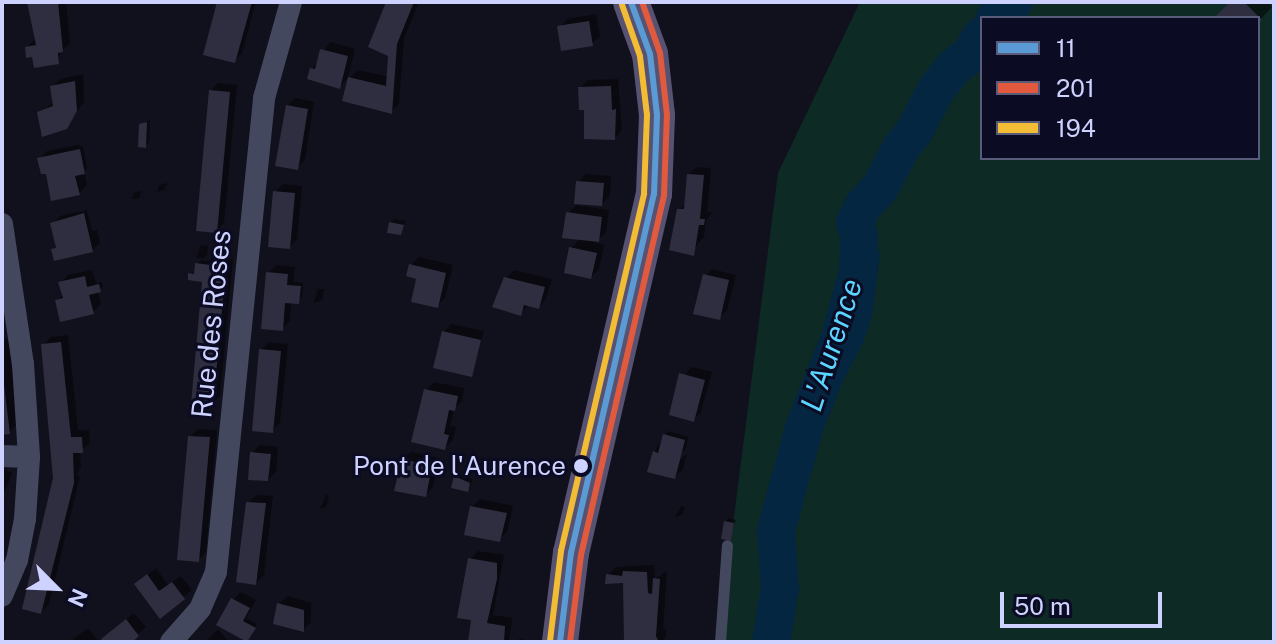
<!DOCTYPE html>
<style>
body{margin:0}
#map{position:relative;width:1276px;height:644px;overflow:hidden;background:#11111d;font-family:"Public Sans",sans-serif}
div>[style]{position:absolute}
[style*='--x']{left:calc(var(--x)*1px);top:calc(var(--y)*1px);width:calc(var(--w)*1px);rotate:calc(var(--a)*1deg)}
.green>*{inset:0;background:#0e2a25}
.water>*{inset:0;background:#052640}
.shadow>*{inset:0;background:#0007}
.river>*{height:38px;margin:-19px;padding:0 19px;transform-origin:19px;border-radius:19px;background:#052640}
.building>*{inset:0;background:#2e2e40}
.service>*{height:11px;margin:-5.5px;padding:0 5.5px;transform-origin:5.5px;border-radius:5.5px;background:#44485f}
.minor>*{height:22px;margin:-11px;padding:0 11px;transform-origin:11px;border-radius:11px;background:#44485f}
.primary>*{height:36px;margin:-18px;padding:0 18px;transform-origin:18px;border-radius:18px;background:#585272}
.bus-1>*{height:6px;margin:-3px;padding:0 3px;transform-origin:3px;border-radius:3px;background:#5b9bd5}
.bus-2>*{height:6px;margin:-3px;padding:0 3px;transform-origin:3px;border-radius:3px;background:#e15a3e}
.bus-3>*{height:6px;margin:-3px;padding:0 3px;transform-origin:3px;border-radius:3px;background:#f2bd34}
.dots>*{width:22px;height:22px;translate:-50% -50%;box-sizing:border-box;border:4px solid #0b0c23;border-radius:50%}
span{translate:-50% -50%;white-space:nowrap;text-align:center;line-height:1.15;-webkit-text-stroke:6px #0b0c23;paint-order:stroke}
.bus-label{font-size:26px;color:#cdd2ff}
.right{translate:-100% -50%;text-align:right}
.street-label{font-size:28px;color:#cdd2ff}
.water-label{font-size:30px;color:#5bd5ff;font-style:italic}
.frame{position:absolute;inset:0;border:4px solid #cdd2ff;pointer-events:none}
.legend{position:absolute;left:980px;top:16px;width:280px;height:144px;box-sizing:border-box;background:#0b0c23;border:2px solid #595b7b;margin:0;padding:10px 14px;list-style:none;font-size:24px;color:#cdd2ff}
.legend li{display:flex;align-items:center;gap:16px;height:40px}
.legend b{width:40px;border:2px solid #595b7b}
.north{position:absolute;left:16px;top:548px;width:80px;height:80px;-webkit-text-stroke:6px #0b0c23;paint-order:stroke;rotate:114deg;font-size:22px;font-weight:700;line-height:32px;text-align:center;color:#cdd2ff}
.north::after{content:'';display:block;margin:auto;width:28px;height:36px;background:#cdd2ff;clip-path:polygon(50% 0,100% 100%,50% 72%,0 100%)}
.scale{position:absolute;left:1000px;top:592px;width:162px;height:36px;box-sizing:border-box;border:4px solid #cdd2ff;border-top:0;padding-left:10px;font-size:24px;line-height:28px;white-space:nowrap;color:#cdd2ff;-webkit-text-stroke:6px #0b0c23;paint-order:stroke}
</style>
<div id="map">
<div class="green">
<div style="clip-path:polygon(evenodd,860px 2px,1274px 2px,1274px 642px,718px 642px,778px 173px,860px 2px,982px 18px,1258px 18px,1258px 158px,982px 158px,982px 18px)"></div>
</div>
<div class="water">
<div style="clip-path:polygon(982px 35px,982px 55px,964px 70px,869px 216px,880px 256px,872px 316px,863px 343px,815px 435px,790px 543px,799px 590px,783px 642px,771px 642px,780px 589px,776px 531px,804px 428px,839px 340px,858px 272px,859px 237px,855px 223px,863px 206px,880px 188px,901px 148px,915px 130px,936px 90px,954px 67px,970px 55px)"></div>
</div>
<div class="shadow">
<div style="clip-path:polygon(29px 2px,66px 2px,70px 43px,61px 51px,58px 62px,35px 58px,27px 47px,35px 39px,36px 28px,32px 28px)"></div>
<div style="clip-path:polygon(219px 2px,256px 2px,242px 53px,234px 61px)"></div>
<div style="clip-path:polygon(388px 2px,419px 2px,404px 38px,399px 104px,391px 112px,350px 78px,358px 70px,389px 77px)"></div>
<div style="clip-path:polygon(1232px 2px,1267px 2px,1272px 7px,1258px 22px,1258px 18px,1217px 18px)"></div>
<div style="clip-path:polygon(596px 14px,600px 36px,592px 44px,560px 27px,567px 19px)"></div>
<div style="clip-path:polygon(330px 42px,355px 49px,348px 78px,340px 86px,312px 69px)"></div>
<div style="clip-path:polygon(83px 74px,84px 102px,66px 128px,39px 113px,52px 104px,52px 87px,60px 79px)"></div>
<div style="clip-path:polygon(618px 79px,622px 130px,615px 138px,586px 108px,580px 88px,588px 80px)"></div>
<div style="clip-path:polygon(218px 83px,237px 85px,224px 223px,216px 231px,211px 91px)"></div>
<div style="clip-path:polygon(295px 98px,314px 102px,305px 160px,297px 168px,287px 106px)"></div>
<div style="clip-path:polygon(150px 120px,149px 142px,145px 146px,141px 125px)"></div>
<div style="clip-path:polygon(78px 145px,83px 147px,87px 168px,84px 172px,87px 185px,79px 193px,48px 172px,40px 159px,47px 151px)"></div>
<div style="clip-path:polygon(697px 167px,711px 168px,707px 212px,712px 212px,706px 221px,704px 237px,690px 253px,679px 210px,686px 203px,689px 174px)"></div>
<div style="clip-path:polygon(586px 174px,611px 176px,610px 196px,602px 203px,578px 182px)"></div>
<div style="clip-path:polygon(168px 183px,164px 190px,157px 192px,159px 185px)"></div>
<div style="clip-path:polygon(283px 184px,302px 186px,297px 239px,290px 247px,275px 192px)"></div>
<div style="clip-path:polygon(142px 191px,139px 198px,131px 199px,135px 192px)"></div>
<div style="clip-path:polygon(576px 205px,609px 210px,606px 232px,595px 243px,604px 245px,599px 269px,591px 277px,571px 248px,581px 238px,568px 213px)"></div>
<div style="clip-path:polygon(87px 210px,92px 231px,97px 230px,100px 243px,92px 251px,54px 250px,58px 246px,53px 224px,60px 216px)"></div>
<div style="clip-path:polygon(394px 219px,406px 221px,400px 233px,391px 223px)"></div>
<div style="clip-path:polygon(201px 245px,208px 246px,207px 255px,201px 261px,209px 261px,214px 257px,233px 259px,220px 396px,212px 404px,204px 281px,190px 274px,196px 271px,197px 264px,203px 258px,196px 258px)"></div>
<div style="clip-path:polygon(419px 257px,453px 265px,445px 298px,437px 306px,411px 265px)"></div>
<div style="clip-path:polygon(276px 265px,295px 267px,293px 282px,303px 283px,302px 298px,291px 301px,290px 321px,282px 329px,268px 273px)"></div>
<div style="clip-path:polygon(712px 269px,736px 275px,727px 310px,719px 318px,704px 277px)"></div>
<div style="clip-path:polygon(92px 270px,96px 283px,102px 282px,103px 287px,97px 291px,101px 304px,93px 312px,57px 300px,64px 294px,60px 283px,68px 275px)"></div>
<div style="clip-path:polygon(514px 270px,552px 279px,546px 299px,539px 307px,529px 305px,520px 313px,506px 278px)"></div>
<div style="clip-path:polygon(318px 289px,324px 289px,322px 300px,314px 303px)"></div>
<div style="clip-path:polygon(451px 324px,484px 331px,471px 375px,444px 332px)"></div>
<div style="clip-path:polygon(68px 335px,78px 430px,89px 430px,90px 443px,80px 451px,81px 466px,77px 475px,80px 476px,49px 604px,41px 612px,55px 478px,43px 345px,51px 337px)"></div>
<div style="clip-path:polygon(9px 339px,17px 424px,9px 432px,2px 433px,2px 341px)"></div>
<div style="clip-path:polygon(269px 342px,288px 344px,280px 423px,272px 431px,261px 350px)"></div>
<div style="clip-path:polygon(692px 367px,712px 372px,701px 412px,694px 420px,685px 375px)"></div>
<div style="clip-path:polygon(434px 382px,464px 388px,462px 401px,454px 408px,450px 426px,456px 427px,453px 440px,445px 448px,426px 390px)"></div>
<div style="clip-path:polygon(198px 429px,217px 430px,206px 552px,198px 560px,190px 436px)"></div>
<div style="clip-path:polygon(668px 431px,688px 437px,686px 448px,680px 455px,680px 460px,687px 453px,683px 469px,675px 477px,654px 452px)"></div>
<div style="clip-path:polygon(260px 445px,278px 447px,276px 472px,268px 479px,252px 453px)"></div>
<div style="clip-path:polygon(411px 452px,439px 458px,433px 487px,425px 495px,403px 460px)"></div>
<div style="clip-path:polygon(2px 468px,12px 473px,2px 498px)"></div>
<div style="clip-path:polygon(459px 474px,473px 480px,467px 490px,456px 477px)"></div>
<div style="clip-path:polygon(256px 495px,273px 496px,264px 575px,256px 583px,248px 503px)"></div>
<div style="clip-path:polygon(326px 495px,329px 495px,327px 506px,320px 509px)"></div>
<div style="clip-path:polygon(480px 499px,513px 506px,507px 532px,499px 540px,472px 507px)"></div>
<div style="clip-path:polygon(681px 506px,685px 507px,682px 515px,675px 517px)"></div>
<div style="clip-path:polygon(729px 518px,736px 520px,730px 538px,726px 521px)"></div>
<div style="clip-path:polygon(478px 551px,504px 555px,493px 615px,512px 618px,509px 642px,470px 642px,473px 618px,470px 559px)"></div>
<div style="clip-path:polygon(654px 565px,655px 579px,667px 571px,663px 629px,666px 629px,666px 636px,662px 642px,625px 642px,625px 581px,608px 575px,616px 567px)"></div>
<div style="clip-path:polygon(156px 568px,168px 585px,181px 576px,192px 590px,161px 616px,136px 584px)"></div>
<div style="clip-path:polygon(241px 592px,256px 600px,246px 618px,257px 624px,247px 639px,233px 600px)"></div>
<div style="clip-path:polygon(287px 596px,311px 603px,311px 622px,304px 629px,279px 604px)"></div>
<div style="clip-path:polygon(134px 613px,146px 627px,129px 642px,106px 642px,111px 631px)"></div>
<div style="clip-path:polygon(88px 628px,99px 642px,69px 642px)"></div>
<div style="clip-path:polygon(218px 629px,229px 642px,205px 642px)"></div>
<div style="clip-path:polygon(519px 639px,541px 642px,515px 642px)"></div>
</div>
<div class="river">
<div style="--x:995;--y:18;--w:25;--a:-40"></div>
<div style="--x:771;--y:642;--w:54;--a:-80.4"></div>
<div style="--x:780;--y:589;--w:58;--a:-93.9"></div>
<div style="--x:776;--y:531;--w:107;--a:-74.8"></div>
<div style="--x:804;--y:428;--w:95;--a:-68.3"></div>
<div style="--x:839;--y:340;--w:71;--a:-74.4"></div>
<div style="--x:858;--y:272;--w:36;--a:-88"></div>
<div style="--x:859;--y:236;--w:14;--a:-107"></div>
<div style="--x:855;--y:223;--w:19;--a:-65"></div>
<div style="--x:863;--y:206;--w:25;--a:-47"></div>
<div style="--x:880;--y:188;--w:45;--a:-62.3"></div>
<div style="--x:901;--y:148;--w:23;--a:-52"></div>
<div style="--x:915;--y:130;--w:45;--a:-62.3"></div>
<div style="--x:936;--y:90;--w:29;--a:-52"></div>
<div style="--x:954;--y:67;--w:20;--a:-37"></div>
<div style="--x:970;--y:55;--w:23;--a:-59"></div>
</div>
<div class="building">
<div style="clip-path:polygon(27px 2px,58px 2px,63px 52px,58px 53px,59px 64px,34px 68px,32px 57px,26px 58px,25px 47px,36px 45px)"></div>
<div style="clip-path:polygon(217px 2px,252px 2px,235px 63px,203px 55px)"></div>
<div style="clip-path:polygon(386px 2px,414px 2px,397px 44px,392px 114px,342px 101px,348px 77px,386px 86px,388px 56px,368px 47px)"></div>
<div style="clip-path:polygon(1230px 2px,1244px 2px,1262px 20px,1258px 24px,1258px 18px,1214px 18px)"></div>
<div style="clip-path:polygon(589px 21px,593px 46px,561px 51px,557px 26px)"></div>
<div style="clip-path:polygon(320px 49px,348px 56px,340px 89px,307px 79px,310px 68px,315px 69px)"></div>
<div style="clip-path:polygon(75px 81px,77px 111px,67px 129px,42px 137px,37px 112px,53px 106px,50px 86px)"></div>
<div style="clip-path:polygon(611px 86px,612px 110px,616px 109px,615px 140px,584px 139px,584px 110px,579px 110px,578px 87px)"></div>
<div style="clip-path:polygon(209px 90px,230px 92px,217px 233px,196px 231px)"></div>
<div style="clip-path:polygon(286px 105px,308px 109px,298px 170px,275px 166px)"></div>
<div style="clip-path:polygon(147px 122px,146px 148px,138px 147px,139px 124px)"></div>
<div style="clip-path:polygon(80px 149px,85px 174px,75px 176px,80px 195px,51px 201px,46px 174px,41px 174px,37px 158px)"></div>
<div style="clip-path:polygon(687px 174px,704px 175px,700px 219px,705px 219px,704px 225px,699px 225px,694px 256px,669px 250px,677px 209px,684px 209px)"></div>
<div style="clip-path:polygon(576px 181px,604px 183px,602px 206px,574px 204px)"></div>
<div style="clip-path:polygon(273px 191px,295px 193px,290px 249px,268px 247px)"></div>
<div style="clip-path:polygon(566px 212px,602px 217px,599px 242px,562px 238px)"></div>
<div style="clip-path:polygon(84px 213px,93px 252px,54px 261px,51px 249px,56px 248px,50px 223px)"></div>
<div style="clip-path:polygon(389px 222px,404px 225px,401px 235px,387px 233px)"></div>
<div style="clip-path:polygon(569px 247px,597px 253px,591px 279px,564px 273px)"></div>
<div style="clip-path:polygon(195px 263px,226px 267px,213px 406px,191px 404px,202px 282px,188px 280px,188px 273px,194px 274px)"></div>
<div style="clip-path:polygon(409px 264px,446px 273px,438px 308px,411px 302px,416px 279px,406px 276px)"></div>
<div style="clip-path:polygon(266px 272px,288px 274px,287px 285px,301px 286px,299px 304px,285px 303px,283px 331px,261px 329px)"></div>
<div style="clip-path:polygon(703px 274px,729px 280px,720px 320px,693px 314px)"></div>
<div style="clip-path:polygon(85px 276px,87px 287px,99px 284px,101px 292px,89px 295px,94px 314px,60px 322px,55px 300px,63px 298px,58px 282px)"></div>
<div style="clip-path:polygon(504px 277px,545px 287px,539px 309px,524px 305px,521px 316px,492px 307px)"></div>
<div style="clip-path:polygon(442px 331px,481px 340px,472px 377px,433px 368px)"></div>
<div style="clip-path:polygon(61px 342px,71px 437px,82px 437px,83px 453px,73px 453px,74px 483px,41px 614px,22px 609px,53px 478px,41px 344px)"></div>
<div style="clip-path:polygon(259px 349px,281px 351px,273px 433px,252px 431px)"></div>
<div style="clip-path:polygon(2px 368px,10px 434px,2px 435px)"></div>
<div style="clip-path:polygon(679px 373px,705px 380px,694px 422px,669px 415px)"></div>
<div style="clip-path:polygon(424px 389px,458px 396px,455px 411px,449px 410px,444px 434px,449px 435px,445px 450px,411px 442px)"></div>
<div style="clip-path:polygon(663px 434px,685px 440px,675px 479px,647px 472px,653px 451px,658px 453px)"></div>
<div style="clip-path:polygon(188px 436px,210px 437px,199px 562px,177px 560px)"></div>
<div style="clip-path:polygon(250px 452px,271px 454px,268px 481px,248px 480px)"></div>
<div style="clip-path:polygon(402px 459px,432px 466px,426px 497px,394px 491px)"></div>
<div style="clip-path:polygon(454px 476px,470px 483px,468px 492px,451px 488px)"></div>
<div style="clip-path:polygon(246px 502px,266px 503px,256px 585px,236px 582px)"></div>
<div style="clip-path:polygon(470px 506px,507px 513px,500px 542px,464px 535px)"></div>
<div style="clip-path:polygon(724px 521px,734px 523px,731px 541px,721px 539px)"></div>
<div style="clip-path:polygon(468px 558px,497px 563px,497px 579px,487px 623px,505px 626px,504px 642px,468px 642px,471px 620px,457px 618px)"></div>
<div style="clip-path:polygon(623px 571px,647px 572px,648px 593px,652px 594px,653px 578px,660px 579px,656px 636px,659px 642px,624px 642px,623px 583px,605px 584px,606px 574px,622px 576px)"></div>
<div style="clip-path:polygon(147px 574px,159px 591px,172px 582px,185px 599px,160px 619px,134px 584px)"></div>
<div style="clip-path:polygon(231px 598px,250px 608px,243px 621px,256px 628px,247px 642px,216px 625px)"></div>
<div style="clip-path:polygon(277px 603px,304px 610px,304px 632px,273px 624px)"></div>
<div style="clip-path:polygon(126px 619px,139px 636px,132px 642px,103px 642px,101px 639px)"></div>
</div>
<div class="service">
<div style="--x:720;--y:642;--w:97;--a:-85.9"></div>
</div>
<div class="minor">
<div style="--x:2;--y:224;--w:142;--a:81.5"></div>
<div style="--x:23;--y:364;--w:93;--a:86.3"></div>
<div style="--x:29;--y:457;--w:62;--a:93.7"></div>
<div style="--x:25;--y:519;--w:42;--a:101"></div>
<div style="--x:17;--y:560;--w:39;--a:113"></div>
<div style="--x:2;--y:456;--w:27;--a:2"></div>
<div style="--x:171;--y:642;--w:44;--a:-48.7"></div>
<div style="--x:200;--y:609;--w:40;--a:-66.6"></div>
<div style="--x:216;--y:572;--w:476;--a:-84.2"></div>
<div style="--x:264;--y:98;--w:100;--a:-74.3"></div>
</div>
<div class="primary">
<div style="--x:560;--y:642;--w:90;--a:-83"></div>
<div style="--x:571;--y:553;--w:368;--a:-77"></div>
<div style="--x:654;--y:194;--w:79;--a:-87.8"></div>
<div style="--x:657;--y:115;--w:61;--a:-96.5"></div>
<div style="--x:650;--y:54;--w:55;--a:-110.1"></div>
</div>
<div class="bus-1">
<div style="--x:560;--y:642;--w:90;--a:-83"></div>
<div style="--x:571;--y:553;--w:368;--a:-77"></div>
<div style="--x:654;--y:194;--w:79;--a:-87.8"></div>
<div style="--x:657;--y:115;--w:61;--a:-96.5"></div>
<div style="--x:650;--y:54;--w:55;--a:-110.1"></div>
</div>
<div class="bus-2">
<div style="--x:570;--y:642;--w:88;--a:-82.8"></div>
<div style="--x:581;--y:555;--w:369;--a:-77"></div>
<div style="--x:664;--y:195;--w:80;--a:-87.9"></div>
<div style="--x:667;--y:115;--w:62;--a:-96.4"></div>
<div style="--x:660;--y:53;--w:54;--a:-109.4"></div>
</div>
<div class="bus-3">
<div style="--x:550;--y:641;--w:91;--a:-83"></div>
<div style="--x:561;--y:551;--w:367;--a:-76.9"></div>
<div style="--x:644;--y:193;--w:78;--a:-87.8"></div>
<div style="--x:647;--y:115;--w:59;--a:-96.8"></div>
<div style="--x:640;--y:56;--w:54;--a:-109.4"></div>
</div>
<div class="dots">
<div style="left:581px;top:466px;background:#cdd2ff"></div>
</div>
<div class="bus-label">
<span class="right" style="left:566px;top:466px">Pont de l'Aurence</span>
</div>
<div class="street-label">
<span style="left:211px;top:324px;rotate:-84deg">Rue des Roses</span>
</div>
<div class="water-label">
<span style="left:831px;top:345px;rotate:-72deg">L'Aurence</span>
</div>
<div class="frame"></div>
<ul class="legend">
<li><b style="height:10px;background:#5b9bd5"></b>11</li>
<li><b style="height:10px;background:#e15a3e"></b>201</li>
<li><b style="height:10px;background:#f2bd34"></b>194</li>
</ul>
<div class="north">N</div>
<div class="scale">50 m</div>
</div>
